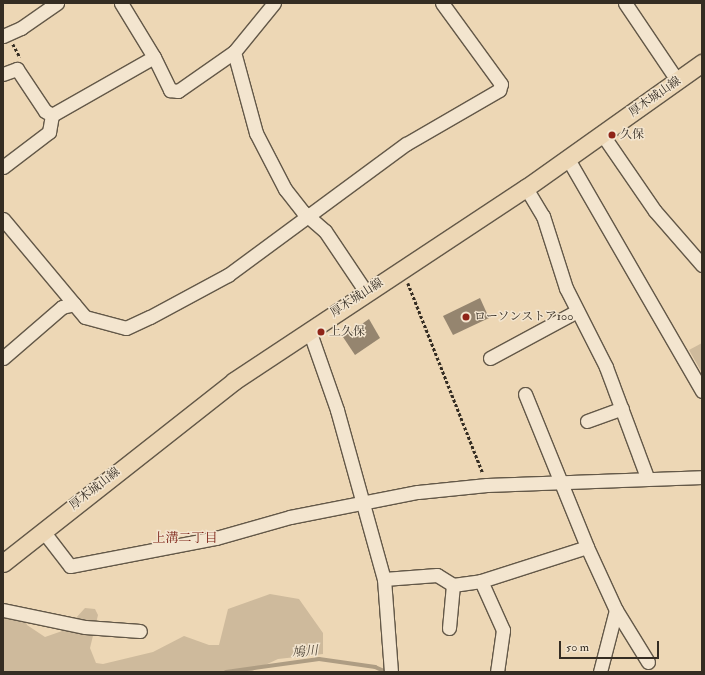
<!DOCTYPE html>
<meta charset="utf-8">
<style>
body{margin:0}
#map{position:relative;width:705px;height:675px;overflow:hidden;background:#edd7b5;font-family:"IM FELL Double Pica","Noto Serif JP",serif}
div>[style]{position:absolute}
[style*='--x']{left:calc(var(--x)*1px);top:calc(var(--y)*1px);width:calc(var(--w)*1px);rotate:calc(var(--a)*1deg)}
.green>*{inset:0;background:#ceba9c}
.stream>*{height:4px;margin:-2px;padding:0 2px;transform-origin:2px;border-radius:2px;background:#ae9d83}
.building>*{inset:0;background:#95856f}
.path>*{height:2.5px;margin-top:-1.25px;transform-origin:0;background:repeating-linear-gradient(90deg,#352d23 0 3px,transparent 0 5px)}
.roads{filter:drop-shadow(1px 0 #635848) drop-shadow(-1px 0 #635848) drop-shadow(0 1px #635848) drop-shadow(0 -1px #635848)}
.minor>*{height:13px;margin:-6.5px;padding:0 6.5px;transform-origin:6.5px;border-radius:6.5px;background:#f3e5cf}
.major>*{height:17px;margin:-8.5px;padding:0 8.5px;transform-origin:8.5px;border-radius:8.5px;background:#edd7b5}
.dots>*{width:11px;height:11px;translate:-50% -50%;box-sizing:border-box;border:2px solid #f3e5cf;border-radius:50%}
span{translate:-50% -50%;white-space:nowrap;text-align:center;line-height:1.15;-webkit-text-stroke:3px #f3e5cf;paint-order:stroke}
.street-label{font-size:12px;color:#352d23}
.poi-label{font-size:12px;color:#352d23}
.left{translate:0 -50%;text-align:left}
.neighbourhood-label{font-size:13px;color:#7a1f14}
.water-label{font-size:13px;color:#53493b;font-style:italic}
.frame{position:absolute;inset:0;border:4px solid #352d23;pointer-events:none}
.scale{position:absolute;left:559px;top:641px;width:100px;height:18px;box-sizing:border-box;border:2px solid #352d23;border-top:0;padding-left:5px;font-size:12px;line-height:14px;white-space:nowrap;color:#352d23;-webkit-text-stroke:3px #f3e5cf;paint-order:stroke}
</style>
<div id="map">
<div class="green">
<div style="clip-path:polygon(702px 343px,702px 373px,689px 350px)"></div>
<div style="clip-path:polygon(270px 594px,299px 599px,323px 633px,323px 654px,278px 659px,250px 672px,3px 672px,3px 615px,25px 618px,27px 625px,45px 637px,65px 630px,85px 608px,95px 609px,98px 615px,90px 648px,96px 663px,103px 664px,153px 652px,184px 636px,209px 645px,219px 645px,228px 609px)"></div>
</div>
<div class="stream">
<div style="--x:226;--y:672;--w:94;--a:-8"></div>
<div style="--x:319;--y:659;--w:57;--a:8.1"></div>
<div style="--x:375;--y:667;--w:12;--a:24"></div>
</div>
<div class="building">
<div style="clip-path:polygon(480px 298px,489px 318px,453px 335px,443px 316px)"></div>
<div style="clip-path:polygon(369px 319px,380px 338px,355px 355px,343px 337px)"></div>
</div>
<div class="path">
<div style="--x:13;--y:44;--w:15;--a:62"></div>
<div style="--x:408;--y:283;--w:204;--a:68.5"></div>
</div>
<div class="roads">
<div class="minor">
<div style="--x:121;--y:3;--w:63;--a:58.6"></div>
<div style="--x:154;--y:57;--w:37;--a:64"></div>
<div style="--x:170;--y:90;--w:8;--a:7"></div>
<div style="--x:178;--y:91;--w:68;--a:-34.9"></div>
<div style="--x:274;--y:3;--w:63;--a:129.2"></div>
<div style="--x:234;--y:52;--w:84;--a:74.8"></div>
<div style="--x:256;--y:133;--w:63;--a:62.6"></div>
<div style="--x:285;--y:189;--w:29;--a:52"></div>
<div style="--x:303;--y:212;--w:29;--a:41"></div>
<div style="--x:325;--y:231;--w:73;--a:56.1"></div>
<div style="--x:625;--y:3;--w:93;--a:56"></div>
<div style="--x:3;--y:36;--w:20;--a:-24"></div>
<div style="--x:21;--y:28;--w:44;--a:-34.8"></div>
<div style="--x:3;--y:74;--w:15;--a:-20"></div>
<div style="--x:17;--y:69;--w:50;--a:56.3"></div>
<div style="--x:45;--y:111;--w:8;--a:30"></div>
<div style="--x:52;--y:115;--w:117;--a:-29.6"></div>
<div style="--x:602;--y:134;--w:93;--a:55.5"></div>
<div style="--x:655;--y:211;--w:72;--a:49"></div>
<div style="--x:568;--y:159;--w:268;--a:60"></div>
<div style="--x:3;--y:167;--w:58;--a:-37.3"></div>
<div style="--x:49;--y:132;--w:17;--a:-80"></div>
<div style="--x:526;--y:188;--w:33;--a:59"></div>
<div style="--x:543;--y:216;--w:76;--a:72.3"></div>
<div style="--x:566;--y:288;--w:89;--a:63.1"></div>
<div style="--x:606;--y:367;--w:117;--a:69.6"></div>
<div style="--x:3;--y:219;--w:111;--a:50.1"></div>
<div style="--x:309;--y:330;--w:85;--a:70.7"></div>
<div style="--x:337;--y:410;--w:175;--a:74.5"></div>
<div style="--x:384;--y:579;--w:53;--a:-4.3"></div>
<div style="--x:437;--y:575;--w:19;--a:32"></div>
<div style="--x:453;--y:585;--w:28;--a:-8"></div>
<div style="--x:481;--y:581;--w:111;--a:-17.8"></div>
<div style="--x:587;--y:547;--w:69;--a:65.3"></div>
<div style="--x:616;--y:610;--w:64;--a:104.5"></div>
<div style="--x:3;--y:358;--w:78;--a:-40.8"></div>
<div style="--x:62;--y:307;--w:12;--a:-14"></div>
<div style="--x:74;--y:304;--w:17;--a:50"></div>
<div style="--x:85;--y:317;--w:42;--a:15"></div>
<div style="--x:126;--y:328;--w:26;--a:-25"></div>
<div style="--x:150;--y:317;--w:89;--a:-28.3"></div>
<div style="--x:228;--y:275;--w:221;--a:-36.4"></div>
<div style="--x:406;--y:144;--w:108;--a:-30.1"></div>
<div style="--x:499;--y:90;--w:6;--a:-72"></div>
<div style="--x:501;--y:84;--w:100;--a:-126.1"></div>
<div style="--x:490;--y:358;--w:99;--a:-28.4"></div>
<div style="--x:525;--y:394;--w:165;--a:67.9"></div>
<div style="--x:587;--y:421;--w:37;--a:-20"></div>
<div style="--x:43;--y:531;--w:44;--a:52.4"></div>
<div style="--x:70;--y:566;--w:149;--a:-10.9"></div>
<div style="--x:216;--y:538;--w:77;--a:-15.8"></div>
<div style="--x:290;--y:517;--w:130;--a:-11.1"></div>
<div style="--x:418;--y:492;--w:69;--a:-5.8"></div>
<div style="--x:487;--y:485;--w:215;--a:-2.1"></div>
<div style="--x:384;--y:579;--w:93;--a:85.7"></div>
<div style="--x:481;--y:581;--w:54;--a:65.8"></div>
<div style="--x:503;--y:630;--w:42;--a:98.1"></div>
<div style="--x:3;--y:610;--w:84;--a:11.7"></div>
<div style="--x:85;--y:627;--w:55;--a:4.2"></div>
<div style="--x:616;--y:610;--w:61;--a:58.4"></div>
<div style="--x:449;--y:628;--w:43;--a:-84.7"></div>
</div>
<div class="major">
<div style="--x:3;--y:563;--w:294;--a:-38.2"></div>
<div style="--x:234;--y:381;--w:350;--a:-33.5"></div>
<div style="--x:526;--y:188;--w:216;--a:-35.4"></div>
</div>
</div>
<div class="dots">
<div style="left:612px;top:135px;background:#8f2418"></div>
<div style="left:466px;top:317px;background:#8f2418"></div>
<div style="left:321px;top:332px;background:#8f2418"></div>
</div>
<div class="street-label">
<span style="left:655px;top:97px;rotate:-35deg">厚木城山線</span>
<span style="left:357px;top:298px;rotate:-33deg">厚木城山線</span>
<span style="left:95px;top:489px;rotate:-38deg">厚木城山線</span>
</div>
<div class="poi-label">
<span class="left" style="left:620px;top:135px">久保</span>
<span class="left" style="left:474px;top:317px">ローソンストア100</span>
<span class="left" style="left:329px;top:332px">上久保</span>
</div>
<div class="neighbourhood-label">
<span style="left:185px;top:538px">上溝二丁目</span>
</div>
<div class="water-label">
<span style="left:305px;top:652px;rotate:-5deg">鳩川</span>
</div>
<div class="frame"></div>
<div class="scale">50 m</div>
</div>
